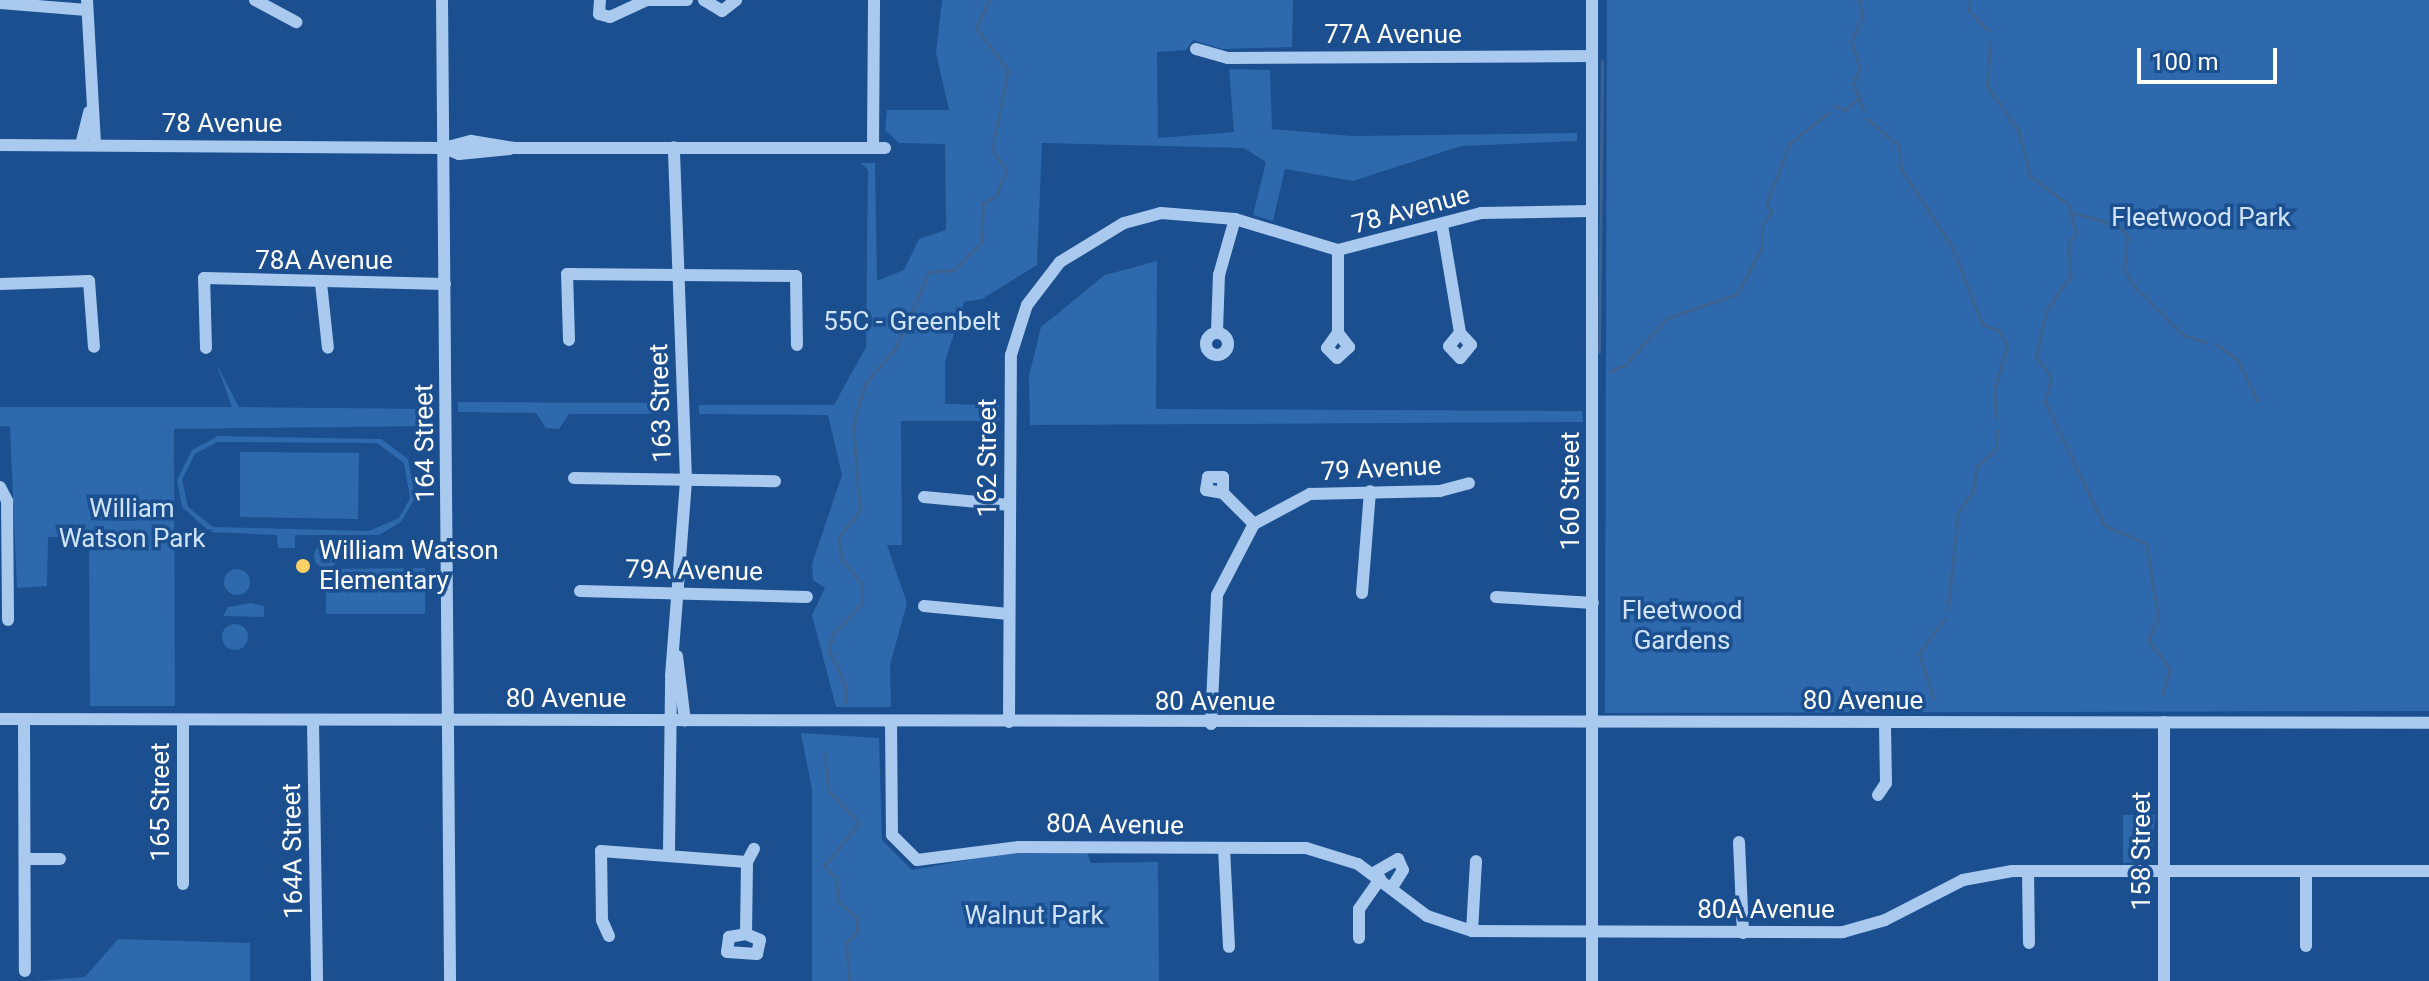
<!DOCTYPE html>
<style>
body{margin:0}
#map{position:relative;width:2429px;height:981px;overflow:hidden;background:#1b4f8f;font-family:Roboto,sans-serif}
div>[style]{position:absolute}
[style*='--x']{left:calc(var(--x)*1px);top:calc(var(--y)*1px);width:calc(var(--w)*1px);rotate:calc(var(--a)*1deg)}
.green>*{inset:0;background:#2e69ad}
.round{border-radius:50%}
.stream>*{height:3px;margin:-1.5px;padding:0 1.5px;transform-origin:1.5px;border-radius:1.5px;background:#3c6290}
.minor>*{height:12px;margin:-6px;padding:0 6px;transform-origin:6px;border-radius:6px;background:#a9c9ee}
.minor>.ring{margin:-6px;padding:0;box-sizing:content-box;background:none;border:12px solid #a9c9ee;border-radius:50%}
.dots>*{width:22px;height:22px;translate:-50% -50%;box-sizing:border-box;border:4px solid #1b4f8f;border-radius:50%}
span{translate:-50% -50%;white-space:nowrap;text-align:center;line-height:1.15;-webkit-text-stroke:7px #1b4f8f;paint-order:stroke}
.street-label{font-size:26px;color:#fff}
.park-label{font-size:26px;color:#cfe3fa}
.poi-label{font-size:26px;color:#fff}
.left{translate:0 -50%;text-align:left}
.scale{position:absolute;left:2137px;top:48px;width:140px;height:36px;box-sizing:border-box;border:4px solid #fff;border-top:0;padding-left:10px;font-size:24px;line-height:28px;white-space:nowrap;color:#fff;-webkit-text-stroke:6px #1b4f8f;paint-order:stroke}
</style>
<div id="map">
<div class="green">
<div style="clip-path:polygon(942px 0,1293px 0,1292px 47px,1222px 49px,1193px 40px,1186px 50px,1157px 52px,1158px 138px,1234px 132px,1229px 69px,1270px 70px,1272px 129px,1352px 136px,1577px 133px,1577px 141px,1461px 146px,1353px 181px,1285px 169px,1273px 221px,1253px 215px,1266px 162px,1244px 148px,1042px 143px,1037px 265px,982px 299px,964px 302px,945px 362px,945px 404px,999px 405px,999px 421px,901px 421px,902px 545px,887px 545px,907px 603px,890px 665px,891px 707px,836px 707px,812px 615px,825px 588px,813px 580px,812px 564px,842px 475px,828px 415px,699px 414px,699px 405px,834px 405px,866px 347px,868px 170px,861px 163px,875px 163px,877px 281px,904px 270px,919px 239px,946px 230px,945px 144px,899px 143px,885px 130px,887px 110px,949px 110px,936px 53px)"></div>
<div style="clip-path:polygon(1607px 0,2429px 0,2429px 711px,1605px 713px)"></div>
<div style="clip-path:polygon(1157px 261px,1156px 409px,1582px 411px,1583px 422px,1030px 425px,1029px 376px,1041px 327px,1105px 275px)"></div>
<div style="clip-path:polygon(216px 363px,239px 407px,430px 409px,433px 426px,174px 429px,175px 706px,90px 706px,89px 549px,79px 537px,48px 537px,47px 586px,17px 588px,10px 427px,0 426px,0 407px,232px 407px)"></div>
<div style="clip-path:polygon(458px 402px,669px 403px,669px 414px,569px 414px,559px 429px,546px 428px,536px 413px,458px 412px)"></div>
<div style="clip-path:polygon(evenodd,218px 436px,381px 439px,408px 459px,415px 498px,401px 522px,379px 535px,295px 535px,295px 548px,278px 548px,277px 535px,210px 532px,182px 507px,177px 480px,192px 450px,218px 436px,217px 442px,377px 443px,404px 463px,410px 498px,399px 518px,369px 531px,213px 527px,188px 507px,182px 480px,195px 454px,217px 442px)"></div>
<div style="clip-path:polygon(240px 452px,359px 453px,358px 519px,240px 517px)"></div>
<div class="round" style="left:314px;top:544px;width:24px;height:24px"></div>
<div style="clip-path:polygon(425px 568px,425px 614px,326px 614px,326px 569px)"></div>
<div class="round" style="left:224px;top:569px;width:26px;height:26px"></div>
<div style="clip-path:polygon(251px 603px,264px 606px,264px 617px,223px 616px,228px 607px)"></div>
<div class="round" style="left:222px;top:624px;width:26px;height:26px"></div>
<div style="clip-path:polygon(801px 733px,879px 738px,882px 840px,912px 870px,1018px 851px,1086px 850px,1091px 863px,1158px 862px,1159px 981px,812px 981px,812px 790px)"></div>
<div style="clip-path:polygon(2123px 815px,2155px 815px,2151px 861px,2123px 863px)"></div>
<div style="clip-path:polygon(118px 939px,250px 943px,250px 981px,36px 981px,85px 977px)"></div>
</div>
<div class="stream">
<div style="--x:1859;--y:0;--w:17;--a:80"></div>
<div style="--x:1862;--y:17;--w:26;--a:115"></div>
<div style="--x:1851;--y:41;--w:29;--a:72"></div>
<div style="--x:1860;--y:69;--w:16;--a:117"></div>
<div style="--x:1853;--y:83;--w:28;--a:69"></div>
<div style="--x:1970;--y:0;--w:11;--a:95"></div>
<div style="--x:1969;--y:11;--w:28;--a:45"></div>
<div style="--x:1990;--y:42;--w:44;--a:93.9"></div>
<div style="--x:1987;--y:86;--w:54;--a:54.8"></div>
<div style="--x:2018;--y:130;--w:48;--a:75.4"></div>
<div style="--x:2030;--y:176;--w:47;--a:36.4"></div>
<div style="--x:2068;--y:204;--w:31;--a:75"></div>
<div style="--x:2076;--y:234;--w:12;--a:132"></div>
<div style="--x:2068;--y:243;--w:32;--a:85"></div>
<div style="--x:2071;--y:275;--w:44;--a:124.8"></div>
<div style="--x:2046;--y:311;--w:47;--a:102.3"></div>
<div style="--x:2036;--y:357;--w:24;--a:52"></div>
<div style="--x:2051;--y:376;--w:27;--a:103"></div>
<div style="--x:2045;--y:402;--w:136;--a:64.4"></div>
<div style="--x:2104;--y:525;--w:46;--a:24.3"></div>
<div style="--x:2146;--y:544;--w:74;--a:80.7"></div>
<div style="--x:2158;--y:617;--w:25;--a:113"></div>
<div style="--x:2148;--y:640;--w:36;--a:53"></div>
<div style="--x:2170;--y:669;--w:27;--a:107"></div>
<div style="--x:1834;--y:106;--w:12;--a:20"></div>
<div style="--x:1845;--y:110;--w:20;--a:-41"></div>
<div style="--x:1866;--y:118;--w:43;--a:40.3"></div>
<div style="--x:1899;--y:146;--w:23;--a:85"></div>
<div style="--x:1901;--y:169;--w:93;--a:56.8"></div>
<div style="--x:1952;--y:247;--w:83;--a:68.7"></div>
<div style="--x:1982;--y:324;--w:18;--a:22"></div>
<div style="--x:1999;--y:331;--w:17;--a:62"></div>
<div style="--x:2007;--y:346;--w:45;--a:106.8"></div>
<div style="--x:1994;--y:389;--w:30;--a:86"></div>
<div style="--x:2071;--y:212;--w:50;--a:16.3"></div>
<div style="--x:2119;--y:226;--w:13;--a:51"></div>
<div style="--x:2127;--y:236;--w:33;--a:95"></div>
<div style="--x:2124;--y:269;--w:21;--a:59"></div>
<div style="--x:2135;--y:287;--w:68;--a:45"></div>
<div style="--x:2183;--y:335;--w:24;--a:17"></div>
<div style="--x:2216;--y:344;--w:26;--a:36"></div>
<div style="--x:2237;--y:359;--w:46;--a:64"></div>
<div style="--x:1599;--y:352;--w:291;--a:-89.4"></div>
<div style="--x:1610;--y:371;--w:16;--a:-22"></div>
<div style="--x:1625;--y:365;--w:63;--a:-48.2"></div>
<div style="--x:1667;--y:318;--w:74;--a:-18.9"></div>
<div style="--x:1737;--y:294;--w:53;--a:-62"></div>
<div style="--x:1762;--y:247;--w:22;--a:-90"></div>
<div style="--x:1762;--y:225;--w:16;--a:-52"></div>
<div style="--x:1772;--y:212;--w:9;--a:-131"></div>
<div style="--x:1766;--y:205;--w:65;--a:-69.3"></div>
<div style="--x:1789;--y:144;--w:51;--a:-38.7"></div>
<div style="--x:1948;--y:608;--w:97;--a:-84.1"></div>
<div style="--x:1958;--y:512;--w:26;--a:-54"></div>
<div style="--x:1973;--y:491;--w:25;--a:-81"></div>
<div style="--x:1977;--y:466;--w:25;--a:-42"></div>
<div style="--x:1996;--y:449;--w:18;--a:-87"></div>
<div style="--x:1933;--y:698;--w:47;--a:-107.3"></div>
<div style="--x:1919;--y:653;--w:44;--a:-53.4"></div>
<div style="--x:845;--y:702;--w:18;--a:-90"></div>
<div style="--x:845;--y:684;--w:37;--a:-116"></div>
<div style="--x:829;--y:651;--w:16;--a:-79"></div>
<div style="--x:832;--y:635;--w:44;--a:-46.8"></div>
<div style="--x:862;--y:603;--w:19;--a:-90"></div>
<div style="--x:862;--y:584;--w:32;--a:-129"></div>
<div style="--x:842;--y:559;--w:21;--a:-101"></div>
<div style="--x:838;--y:538;--w:35;--a:-51"></div>
<div style="--x:860;--y:511;--w:86;--a:-94.7"></div>
<div style="--x:853;--y:425;--w:43;--a:-73.7"></div>
<div style="--x:865;--y:384;--w:48;--a:-50"></div>
<div style="--x:896;--y:347;--w:82;--a:-66.3"></div>
<div style="--x:929;--y:272;--w:25;--a:-5"></div>
<div style="--x:954;--y:270;--w:39;--a:-46"></div>
<div style="--x:981;--y:242;--w:39;--a:-87"></div>
<div style="--x:983;--y:203;--w:15;--a:-28"></div>
<div style="--x:996;--y:196;--w:28;--a:-69"></div>
<div style="--x:1006;--y:170;--w:25;--a:-124"></div>
<div style="--x:992;--y:149;--w:81;--a:-78.6"></div>
<div style="--x:1008;--y:70;--w:53;--a:-127.3"></div>
<div style="--x:976;--y:28;--w:31;--a:-65"></div>
<div style="--x:825;--y:754;--w:36;--a:85"></div>
<div style="--x:828;--y:790;--w:45;--a:46.8"></div>
<div style="--x:859;--y:823;--w:55;--a:129.1"></div>
<div style="--x:824;--y:866;--w:17;--a:45"></div>
<div style="--x:836;--y:878;--w:23;--a:85"></div>
<div style="--x:838;--y:901;--w:25;--a:42"></div>
<div style="--x:857;--y:918;--w:14;--a:90"></div>
<div style="--x:857;--y:932;--w:16;--a:135"></div>
<div style="--x:846;--y:943;--w:38;--a:85"></div>
</div>
<div class="minor">
<div style="--x:87;--y:0;--w:145;--a:86.8"></div>
<div style="--x:255;--y:0;--w:47;--a:28.2"></div>
<div style="--x:442;--y:0;--w:981;--a:89.53"></div>
<div style="--x:600;--y:0;--w:14;--a:94"></div>
<div style="--x:599;--y:14;--w:11;--a:15"></div>
<div style="--x:610;--y:17;--w:41;--a:-24.7"></div>
<div style="--x:647;--y:0;--w:40;--a:0"></div>
<div style="--x:704;--y:0;--w:21;--a:31"></div>
<div style="--x:722;--y:11;--w:18;--a:-38"></div>
<div style="--x:1592;--y:0;--w:981;--a:90"></div>
<div style="--x:0;--y:3;--w:87;--a:4.6"></div>
<div style="--x:1196;--y:49;--w:33;--a:16"></div>
<div style="--x:1228;--y:58;--w:364;--a:-0.3"></div>
<div style="--x:0;--y:145;--w:444;--a:0.4"></div>
<div style="--x:444;--y:148;--w:28;--a:-15"></div>
<div style="--x:471;--y:141;--w:44;--a:9.2"></div>
<div style="--x:514;--y:148;--w:371;--a:0"></div>
<div style="--x:81;--y:145;--w:34;--a:-76"></div>
<div style="--x:444;--y:148;--w:16;--a:22"></div>
<div style="--x:459;--y:154;--w:51;--a:-5.6"></div>
<div style="--x:873;--y:148;--w:148;--a:-89.6"></div>
<div style="--x:1442;--y:225;--w:109;--a:80.5"></div>
<div style="--x:1460;--y:333;--w:16;--a:47"></div>
<div style="--x:1471;--y:345;--w:17;--a:130"></div>
<div style="--x:1460;--y:358;--w:16;--a:-133"></div>
<div style="--x:1449;--y:346;--w:17;--a:-50"></div>
<div style="--x:321;--y:283;--w:65;--a:83.9"></div>
<div style="--x:0;--y:284;--w:89;--a:-1.9"></div>
<div style="--x:89;--y:281;--w:66;--a:85.7"></div>
<div style="--x:1217;--y:331;--w:56;--a:-88"></div>
<div style="--x:1219;--y:275;--w:58;--a:-74.1"></div>
<div class="ring" style="left:1206px;top:333px;width:10px;height:10px"></div>
<div style="--x:1338;--y:333;--w:18;--a:52"></div>
<div style="--x:1349;--y:347;--w:16;--a:137"></div>
<div style="--x:1337;--y:358;--w:14;--a:-135"></div>
<div style="--x:1327;--y:348;--w:19;--a:-54"></div>
<div style="--x:1338;--y:333;--w:83;--a:-90"></div>
<div style="--x:569;--y:340;--w:66;--a:-91.7"></div>
<div style="--x:567;--y:274;--w:229;--a:0.5"></div>
<div style="--x:796;--y:276;--w:69;--a:89.2"></div>
<div style="--x:206;--y:348;--w:70;--a:-91.6"></div>
<div style="--x:204;--y:278;--w:241;--a:1.4"></div>
<div style="--x:574;--y:478;--w:201;--a:0.9"></div>
<div style="--x:0;--y:487;--w:16;--a:63"></div>
<div style="--x:7;--y:501;--w:119;--a:89.5"></div>
<div style="--x:1223;--y:493;--w:17;--a:-170"></div>
<div style="--x:1206;--y:490;--w:13;--a:-81"></div>
<div style="--x:1208;--y:477;--w:15;--a:0"></div>
<div style="--x:1223;--y:477;--w:16;--a:90"></div>
<div style="--x:1223;--y:493;--w:44;--a:45"></div>
<div style="--x:924;--y:497;--w:86;--a:5.3"></div>
<div style="--x:580;--y:591;--w:227;--a:1.5"></div>
<div style="--x:1362;--y:593;--w:102;--a:-85.5"></div>
<div style="--x:1496;--y:597;--w:97;--a:3.5"></div>
<div style="--x:924;--y:606;--w:85;--a:5.4"></div>
<div style="--x:677;--y:656;--w:65;--a:83"></div>
<div style="--x:0;--y:719;--w:2429;--a:0.09"></div>
<div style="--x:24;--y:719;--w:252;--a:89.8"></div>
<div style="--x:183;--y:720;--w:164;--a:90"></div>
<div style="--x:313;--y:721;--w:260;--a:89.1"></div>
<div style="--x:891;--y:721;--w:114;--a:89.5"></div>
<div style="--x:892;--y:835;--w:35;--a:45"></div>
<div style="--x:917;--y:860;--w:103;--a:-7.3"></div>
<div style="--x:1019;--y:847;--w:287;--a:0.2"></div>
<div style="--x:1306;--y:848;--w:54;--a:17.1"></div>
<div style="--x:1358;--y:864;--w:86;--a:37"></div>
<div style="--x:1427;--y:916;--w:47;--a:18.4"></div>
<div style="--x:1472;--y:931;--w:371;--a:0.2"></div>
<div style="--x:1843;--y:932;--w:44;--a:-15.9"></div>
<div style="--x:1885;--y:920;--w:88;--a:-27.1"></div>
<div style="--x:1963;--y:880;--w:50;--a:-10.4"></div>
<div style="--x:2012;--y:871;--w:417;--a:0"></div>
<div style="--x:1009;--y:722;--w:367;--a:-89.7"></div>
<div style="--x:1011;--y:355;--w:52;--a:-72.3"></div>
<div style="--x:1027;--y:305;--w:54;--a:-52.5"></div>
<div style="--x:1060;--y:262;--w:75;--a:-31.4"></div>
<div style="--x:1124;--y:223;--w:38;--a:-15"></div>
<div style="--x:1161;--y:213;--w:74;--a:4.6"></div>
<div style="--x:1235;--y:219;--w:108;--a:16.8"></div>
<div style="--x:1338;--y:250;--w:148;--a:-14.5"></div>
<div style="--x:1481;--y:213;--w:111;--a:-1"></div>
<div style="--x:1211;--y:724;--w:129;--a:-87.3"></div>
<div style="--x:1217;--y:595;--w:80;--a:-62.5"></div>
<div style="--x:1254;--y:524;--w:64;--a:-28.2"></div>
<div style="--x:1310;--y:494;--w:130;--a:-1.3"></div>
<div style="--x:1440;--y:491;--w:30;--a:-15"></div>
<div style="--x:1878;--y:795;--w:14;--a:-56"></div>
<div style="--x:1886;--y:783;--w:59;--a:-91"></div>
<div style="--x:1739;--y:842;--w:91;--a:87.5"></div>
<div style="--x:1224;--y:848;--w:99;--a:87.1"></div>
<div style="--x:669;--y:851;--w:175;--a:-89.3"></div>
<div style="--x:671;--y:676;--w:198;--a:-85.6"></div>
<div style="--x:686;--y:479;--w:332;--a:-92.1"></div>
<div style="--x:25;--y:859;--w:35;--a:0"></div>
<div style="--x:2028;--y:871;--w:72;--a:89.2"></div>
<div style="--x:2306;--y:872;--w:74;--a:90"></div>
<div style="--x:1372;--y:874;--w:30;--a:-30"></div>
<div style="--x:1398;--y:859;--w:12;--a:66"></div>
<div style="--x:1403;--y:870;--w:22;--a:122"></div>
<div style="--x:1472;--y:931;--w:70;--a:-86.7"></div>
<div style="--x:746;--y:934;--w:15;--a:23"></div>
<div style="--x:760;--y:940;--w:14;--a:102"></div>
<div style="--x:757;--y:954;--w:30;--a:-176"></div>
<div style="--x:727;--y:952;--w:15;--a:-82"></div>
<div style="--x:729;--y:937;--w:17;--a:-10"></div>
<div style="--x:746;--y:934;--w:72;--a:-89.2"></div>
<div style="--x:747;--y:862;--w:15;--a:-62"></div>
<div style="--x:609;--y:936;--w:17;--a:-114"></div>
<div style="--x:602;--y:920;--w:69;--a:-90.8"></div>
<div style="--x:601;--y:851;--w:146;--a:4.3"></div>
<div style="--x:1359;--y:938;--w:29;--a:-90"></div>
<div style="--x:1359;--y:909;--w:37;--a:-55"></div>
<div style="--x:2164;--y:981;--w:259;--a:-90"></div>
</div>
<div class="dots">
<div style="left:303px;top:566px;background:#ffd166"></div>
</div>
<div class="street-label">
<span style="left:1393px;top:35px">77A Avenue</span>
<span style="left:222px;top:124px">78 Avenue</span>
<span style="left:1411px;top:210px;rotate:-15deg">78 Avenue</span>
<span style="left:324px;top:261px">78A Avenue</span>
<span style="left:661px;top:403px;rotate:-92deg">163 Street</span>
<span style="left:425px;top:443px;rotate:-91deg">164 Street</span>
<span style="left:988px;top:458px;rotate:-90deg">162 Street</span>
<span style="left:1381px;top:469px;rotate:-3deg">79 Avenue</span>
<span style="left:1571px;top:491px;rotate:-90deg">160 Street</span>
<span style="left:694px;top:571px;rotate:1deg">79A Avenue</span>
<span style="left:566px;top:699px">80 Avenue</span>
<span style="left:1863px;top:701px">80 Avenue</span>
<span style="left:1215px;top:702px">80 Avenue</span>
<span style="left:161px;top:802px;rotate:-90deg">165 Street</span>
<span style="left:1115px;top:825px;rotate:1deg">80A Avenue</span>
<span style="left:293px;top:851px;rotate:-91deg">164A Street</span>
<span style="left:2142px;top:851px;rotate:-90deg">158 Street</span>
<span style="left:1766px;top:910px">80A Avenue</span>
</div>
<div class="park-label">
<span style="left:2201px;top:218px">Fleetwood Park</span>
<span style="left:912px;top:322px">55C - Greenbelt</span>
<span style="left:132px;top:524px">William<br>Watson Park</span>
<span style="left:1682px;top:626px">Fleetwood<br>Gardens</span>
<span style="left:1034px;top:916px">Walnut Park</span>
</div>
<div class="poi-label">
<span class="left" style="left:319px;top:566px">William Watson<br>Elementary</span>
</div>
<div class="scale">100 m</div>
</div>
